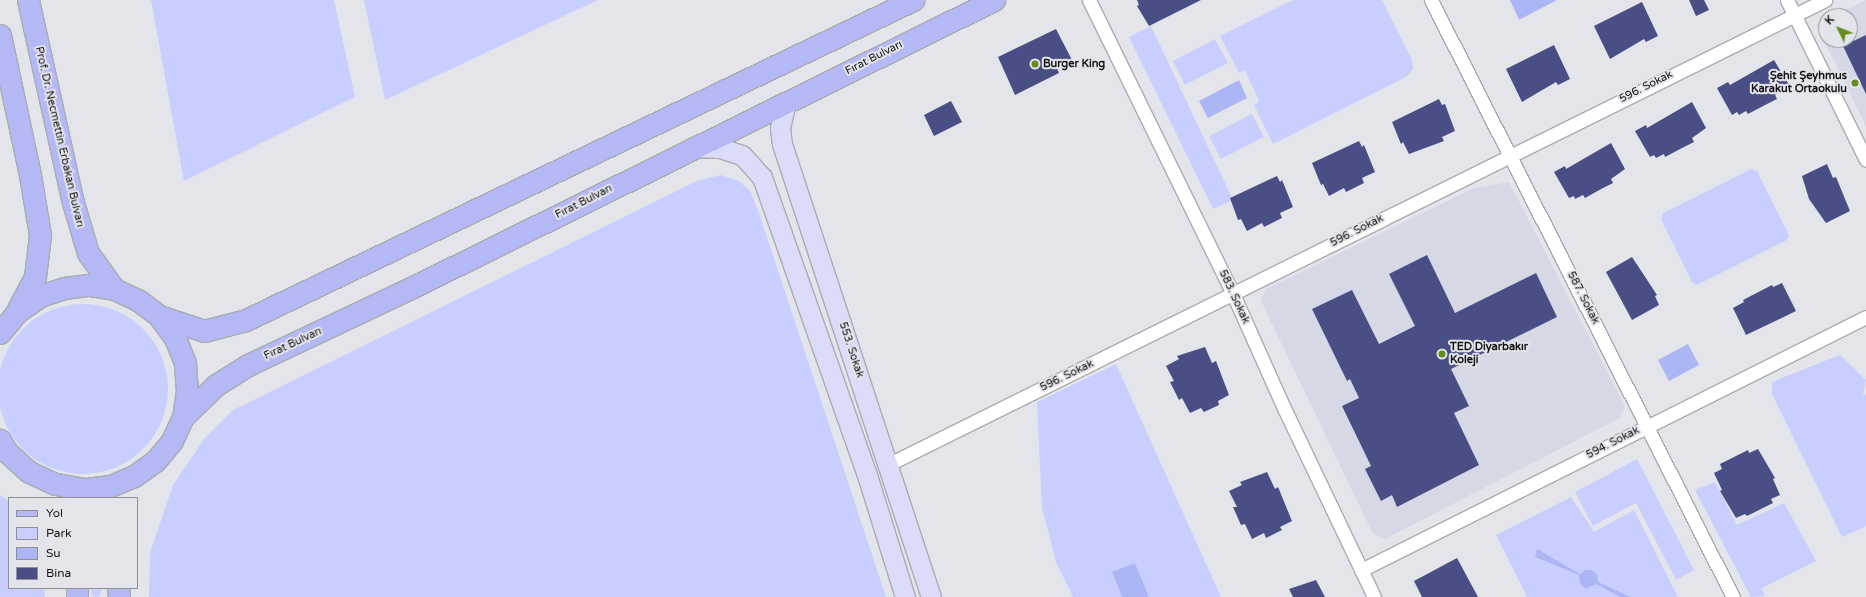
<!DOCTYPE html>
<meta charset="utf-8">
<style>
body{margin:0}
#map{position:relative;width:1866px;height:597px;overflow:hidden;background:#e4e5eb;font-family:"Varela Round",sans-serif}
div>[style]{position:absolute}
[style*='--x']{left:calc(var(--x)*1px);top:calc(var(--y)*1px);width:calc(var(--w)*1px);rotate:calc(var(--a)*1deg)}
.built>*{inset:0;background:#d6d8e6}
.green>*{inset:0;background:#c8cfff}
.round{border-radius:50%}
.water>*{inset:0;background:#adb6f5}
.building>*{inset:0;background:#494e85}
.roads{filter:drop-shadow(1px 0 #aaabb1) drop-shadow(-1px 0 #aaabb1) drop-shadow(0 1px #aaabb1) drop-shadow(0 -1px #aaabb1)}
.minor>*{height:13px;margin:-6.5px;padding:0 6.5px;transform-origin:6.5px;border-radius:6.5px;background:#fff}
.secondary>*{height:19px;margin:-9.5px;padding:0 9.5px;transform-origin:9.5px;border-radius:9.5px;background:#dadcfa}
.primary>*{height:21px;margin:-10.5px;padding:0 10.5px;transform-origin:10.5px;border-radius:10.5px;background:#b4b8f5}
.dots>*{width:11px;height:11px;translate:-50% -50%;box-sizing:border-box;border:2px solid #e4e5eb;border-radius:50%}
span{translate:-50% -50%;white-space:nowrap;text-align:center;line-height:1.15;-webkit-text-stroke:4px #e4e5eb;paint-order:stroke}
.street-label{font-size:11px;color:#131416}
.poi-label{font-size:11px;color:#131416;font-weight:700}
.left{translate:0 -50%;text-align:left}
.right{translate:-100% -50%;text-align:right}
.legend{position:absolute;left:8px;top:497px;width:130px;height:92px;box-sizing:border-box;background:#e4e5eb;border:1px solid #909196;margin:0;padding:5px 7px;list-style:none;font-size:12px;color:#131416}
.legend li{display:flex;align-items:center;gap:8px;height:20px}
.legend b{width:20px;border:1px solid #909196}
.north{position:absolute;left:1818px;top:8px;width:40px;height:40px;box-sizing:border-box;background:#e4e5eb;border:1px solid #909196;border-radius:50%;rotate:313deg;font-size:11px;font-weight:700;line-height:16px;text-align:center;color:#131416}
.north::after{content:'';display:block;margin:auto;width:14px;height:18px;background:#638d1b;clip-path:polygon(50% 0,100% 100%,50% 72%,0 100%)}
</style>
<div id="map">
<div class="built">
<div style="clip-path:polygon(1866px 0,1866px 126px,1816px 25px,1826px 20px,1826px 40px,1850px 40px,1850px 16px,1834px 16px)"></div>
<div style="clip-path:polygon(1509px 182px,1625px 406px,1620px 418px,1385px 539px,1373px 534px,1261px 301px,1266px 289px,1474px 188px)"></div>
</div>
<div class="green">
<div style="clip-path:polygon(151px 0,334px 0,355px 97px,184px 181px)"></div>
<div style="clip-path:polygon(364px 0,598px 0,385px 100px)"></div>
<div style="clip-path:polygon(1293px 0,1382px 0,1412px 60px,1413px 69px,1406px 77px,1273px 144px,1254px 105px,1259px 101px,1245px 70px,1239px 73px,1220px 36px)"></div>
<div style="clip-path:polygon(1151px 26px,1233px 200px,1213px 209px,1129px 37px)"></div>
<div style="clip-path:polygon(1215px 39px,1228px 63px,1185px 85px,1173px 61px)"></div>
<div style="clip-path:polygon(1252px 114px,1264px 137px,1221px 159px,1209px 136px)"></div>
<div style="clip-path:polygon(1751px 169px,1757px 171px,1789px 235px,1787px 240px,1697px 285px,1692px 282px,1661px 219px,1663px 213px)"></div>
<div style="clip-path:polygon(721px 175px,739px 181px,750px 191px,758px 210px,886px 597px,149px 597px,150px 553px,173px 485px,205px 438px,233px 410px,697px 181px)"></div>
<div class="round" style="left:-2px;top:304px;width:170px;height:170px"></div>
<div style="clip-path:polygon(1840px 355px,1866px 380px,1863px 394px,1866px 395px,1866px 526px,1842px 537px,1772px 394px,1772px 382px)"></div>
<div style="clip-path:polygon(1116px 364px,1221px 597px,1073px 597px,1056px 562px,1042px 508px,1037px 402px)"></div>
<div style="clip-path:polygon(1637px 459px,1694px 570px,1676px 580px,1636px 503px,1593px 526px,1575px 492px)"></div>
<div style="clip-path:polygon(1715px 482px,1737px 525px,1784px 503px,1816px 561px,1762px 588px,1765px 596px,1751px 597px,1695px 490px)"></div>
<div style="clip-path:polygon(0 495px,9px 501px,9px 588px,44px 588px,45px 597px,0 597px)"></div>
<div style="clip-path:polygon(1571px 497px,1594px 532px,1634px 510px,1678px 597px,1527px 597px,1496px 535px)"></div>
<div class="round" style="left:91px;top:587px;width:10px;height:10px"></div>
</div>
<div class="water">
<div style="clip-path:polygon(1510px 0,1557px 0,1519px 20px)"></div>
<div style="clip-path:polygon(1239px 80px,1247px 98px,1208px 118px,1199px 101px)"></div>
<div style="clip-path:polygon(1688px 344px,1699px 365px,1669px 381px,1658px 360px)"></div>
<div style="clip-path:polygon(1537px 549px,1580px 574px,1585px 570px,1591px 570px,1597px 574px,1598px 582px,1631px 597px,1620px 597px,1596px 584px,1586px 589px,1580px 584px,1579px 575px,1535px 557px)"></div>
<div style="clip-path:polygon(1135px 563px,1149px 597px,1122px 597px,1112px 572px)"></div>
</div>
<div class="building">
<div style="clip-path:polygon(1137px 0,1201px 0,1149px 26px,1137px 6px,1139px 5px)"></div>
<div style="clip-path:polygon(1689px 0,1704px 0,1709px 10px,1696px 16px)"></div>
<div style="clip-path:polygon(1642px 2px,1658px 36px,1646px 42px,1644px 39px,1610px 59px,1594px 26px)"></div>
<div style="clip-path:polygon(1056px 29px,1072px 60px,1056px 66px,1059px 73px,1015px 95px,998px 57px)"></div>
<div style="clip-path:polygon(1866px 35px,1866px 94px,1843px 46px)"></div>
<div style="clip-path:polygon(1554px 45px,1570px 79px,1558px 85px,1556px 82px,1522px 102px,1506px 69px)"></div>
<div style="clip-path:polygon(1774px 60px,1789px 85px,1775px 95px,1777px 99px,1767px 104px,1748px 114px,1746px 111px,1739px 115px,1737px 112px,1732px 115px,1717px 88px,1728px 82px,1730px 85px)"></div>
<div style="clip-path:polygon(1439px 99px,1442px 105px,1445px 104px,1455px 131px,1442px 137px,1444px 141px,1409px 154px,1403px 142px,1401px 144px,1392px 122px)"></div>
<div style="clip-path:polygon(951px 101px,962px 122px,934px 136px,924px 115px)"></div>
<div style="clip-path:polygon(1692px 102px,1706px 128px,1692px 138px,1694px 142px,1684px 147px,1665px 157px,1664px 154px,1656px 158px,1654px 155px,1650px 157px,1635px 131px,1646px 125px,1647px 128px)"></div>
<div style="clip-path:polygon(1359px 141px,1362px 147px,1364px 145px,1375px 172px,1362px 178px,1364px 183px,1346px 192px,1344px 188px,1329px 196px,1323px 184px,1321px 185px,1312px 163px)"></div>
<div style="clip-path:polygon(1611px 143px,1625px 169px,1611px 179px,1613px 183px,1603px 188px,1585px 198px,1583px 195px,1575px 199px,1574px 196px,1569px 198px,1554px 172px,1565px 166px,1566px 169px)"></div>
<div style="clip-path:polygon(1827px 164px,1833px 178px,1836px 177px,1850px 211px,1826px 223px,1809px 199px,1802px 176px)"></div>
<div style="clip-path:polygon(1277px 176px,1280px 182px,1282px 180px,1293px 207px,1280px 213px,1282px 218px,1264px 227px,1262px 223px,1247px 231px,1241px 219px,1238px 220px,1230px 198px)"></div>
<div style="clip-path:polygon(1427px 255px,1455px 313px,1536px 273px,1557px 317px,1451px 369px,1469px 406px,1454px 413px,1479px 465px,1397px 507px,1392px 495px,1381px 501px,1365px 469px,1371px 466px,1342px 406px,1359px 398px,1350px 379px,1347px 381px,1312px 309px,1352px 290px,1379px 344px,1415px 326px,1389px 274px)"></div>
<div style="clip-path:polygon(1632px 257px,1657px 295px,1655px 296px,1659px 305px,1632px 320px,1606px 272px)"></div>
<div style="clip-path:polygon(1782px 283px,1796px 311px,1746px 335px,1733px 308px,1744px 302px,1743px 300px,1772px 285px,1773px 287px)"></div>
<div style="clip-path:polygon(1205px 347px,1212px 363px,1216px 361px,1229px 395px,1218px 401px,1219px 405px,1204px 412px,1201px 408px,1190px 413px,1182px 398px,1179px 400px,1170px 382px,1174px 381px,1166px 366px,1179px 359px,1177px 356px)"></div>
<div style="clip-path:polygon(1758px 449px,1775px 478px,1773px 479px,1780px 495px,1771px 499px,1773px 503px,1747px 516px,1745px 514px,1736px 518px,1720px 491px,1722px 490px,1714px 473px,1722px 469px,1720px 464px,1748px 450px,1749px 453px)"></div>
<div style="clip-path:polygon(1267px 472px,1275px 489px,1278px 487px,1292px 521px,1280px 527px,1282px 530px,1266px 538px,1264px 533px,1252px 539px,1245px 524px,1241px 525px,1233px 507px,1237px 507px,1229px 491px,1242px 485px,1240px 482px)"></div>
<div style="clip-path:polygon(1457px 558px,1478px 597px,1422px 597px,1414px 581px)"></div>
<div style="clip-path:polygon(1316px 580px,1325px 597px,1293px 597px,1289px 589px)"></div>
</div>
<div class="roads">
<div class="minor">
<div style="--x:1089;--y:0;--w:327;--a:63.9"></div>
<div style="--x:1233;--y:294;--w:125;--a:65.9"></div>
<div style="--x:1284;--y:408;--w:209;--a:64.5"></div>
<div style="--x:1431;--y:0;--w:669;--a:63.17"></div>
<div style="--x:1787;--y:0;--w:178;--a:63.7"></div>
<div style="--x:889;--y:464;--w:1045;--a:-26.37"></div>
<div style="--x:1361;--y:570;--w:565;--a:-26.61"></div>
</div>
<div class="secondary">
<div style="--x:786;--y:102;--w:27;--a:103"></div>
<div style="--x:780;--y:128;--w:16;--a:83"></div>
<div style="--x:782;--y:144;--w:477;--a:71.8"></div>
<div style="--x:693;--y:147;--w:27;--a:2"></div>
<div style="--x:720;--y:148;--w:23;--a:18"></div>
<div style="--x:742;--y:155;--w:30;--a:48"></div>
<div style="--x:762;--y:177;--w:316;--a:70.6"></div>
<div style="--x:867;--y:475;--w:128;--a:72.7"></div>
</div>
<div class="primary">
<div style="--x:28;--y:0;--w:204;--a:77.5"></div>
<div style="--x:72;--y:199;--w:56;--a:73.5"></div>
<div style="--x:88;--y:253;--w:44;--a:54.2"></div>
<div style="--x:0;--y:35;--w:143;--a:77.9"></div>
<div style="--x:30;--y:175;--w:61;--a:80.5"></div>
<div style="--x:40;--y:235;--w:42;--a:96.8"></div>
<div style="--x:35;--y:277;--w:36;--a:118"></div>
<div style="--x:159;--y:316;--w:47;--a:18.4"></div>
<div style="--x:204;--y:331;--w:43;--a:-14.7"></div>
<div style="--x:246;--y:320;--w:740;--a:-25.63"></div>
<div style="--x:0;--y:333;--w:26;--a:-51"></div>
<div style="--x:16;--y:313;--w:29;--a:-35"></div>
<div style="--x:40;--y:296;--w:25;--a:-18"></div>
<div style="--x:64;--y:288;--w:25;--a:-7"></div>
<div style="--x:89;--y:285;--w:25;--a:9"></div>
<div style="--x:114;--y:289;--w:26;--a:25"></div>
<div style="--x:138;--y:300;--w:26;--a:37"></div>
<div style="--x:159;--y:316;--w:27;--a:54"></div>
<div style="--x:175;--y:338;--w:27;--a:68"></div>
<div style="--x:185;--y:363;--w:27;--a:86"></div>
<div style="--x:187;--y:390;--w:27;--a:98"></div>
<div style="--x:183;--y:417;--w:26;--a:115"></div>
<div style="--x:172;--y:441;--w:26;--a:130"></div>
<div style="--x:155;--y:461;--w:26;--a:144"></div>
<div style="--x:134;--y:476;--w:26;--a:157"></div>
<div style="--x:110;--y:486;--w:26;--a:173"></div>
<div style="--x:84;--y:489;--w:29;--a:-170"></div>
<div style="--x:55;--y:484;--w:29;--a:-155"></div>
<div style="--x:29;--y:472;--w:30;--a:-138"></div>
<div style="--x:7;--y:452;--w:14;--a:-120"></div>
<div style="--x:183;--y:417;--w:46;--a:-44.1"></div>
<div style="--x:216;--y:385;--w:38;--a:-32"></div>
<div style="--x:248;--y:365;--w:183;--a:-25.3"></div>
<div style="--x:413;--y:287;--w:648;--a:-26.29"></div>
<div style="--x:118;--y:588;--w:9;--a:84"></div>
<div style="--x:77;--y:597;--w:9;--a:-90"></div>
</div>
</div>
<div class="dots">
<div style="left:1035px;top:64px;background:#638d1b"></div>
<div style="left:1855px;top:83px;background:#638d1b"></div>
<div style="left:1442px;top:354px;background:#638d1b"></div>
</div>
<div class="street-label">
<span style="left:874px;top:58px;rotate:-27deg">Fırat Bulvarı</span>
<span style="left:1646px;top:87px;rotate:-27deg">596. Sokak</span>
<span style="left:59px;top:137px;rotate:77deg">Prof. Dr. Necmettin Erbakan Bulvarı</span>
<span style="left:584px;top:202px;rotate:-27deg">Fırat Bulvarı</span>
<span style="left:1357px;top:231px;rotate:-27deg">596. Sokak</span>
<span style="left:1234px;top:297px;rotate:65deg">583. Sokak</span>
<span style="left:1583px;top:298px;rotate:63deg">587. Sokak</span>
<span style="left:293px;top:344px;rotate:-25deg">Fırat Bulvarı</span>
<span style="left:851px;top:350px;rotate:72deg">553. Sokak</span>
<span style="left:1067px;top:376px;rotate:-26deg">596. Sokak</span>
<span style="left:1613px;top:443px;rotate:-27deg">594. Sokak</span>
</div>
<div class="poi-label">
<span class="left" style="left:1043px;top:64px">Burger King</span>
<span class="right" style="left:1847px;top:83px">Şehit Şeyhmus<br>Karakut Ortaokulu</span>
<span class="left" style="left:1450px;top:354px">TED Diyarbakır<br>Koleji</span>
</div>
<ul class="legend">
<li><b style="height:5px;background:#b4b8f5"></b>Yol</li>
<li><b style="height:11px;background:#c8cfff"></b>Park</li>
<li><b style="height:11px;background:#adb6f5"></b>Su</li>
<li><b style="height:11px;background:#494e85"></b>Bina</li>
</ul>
<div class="north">K</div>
</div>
